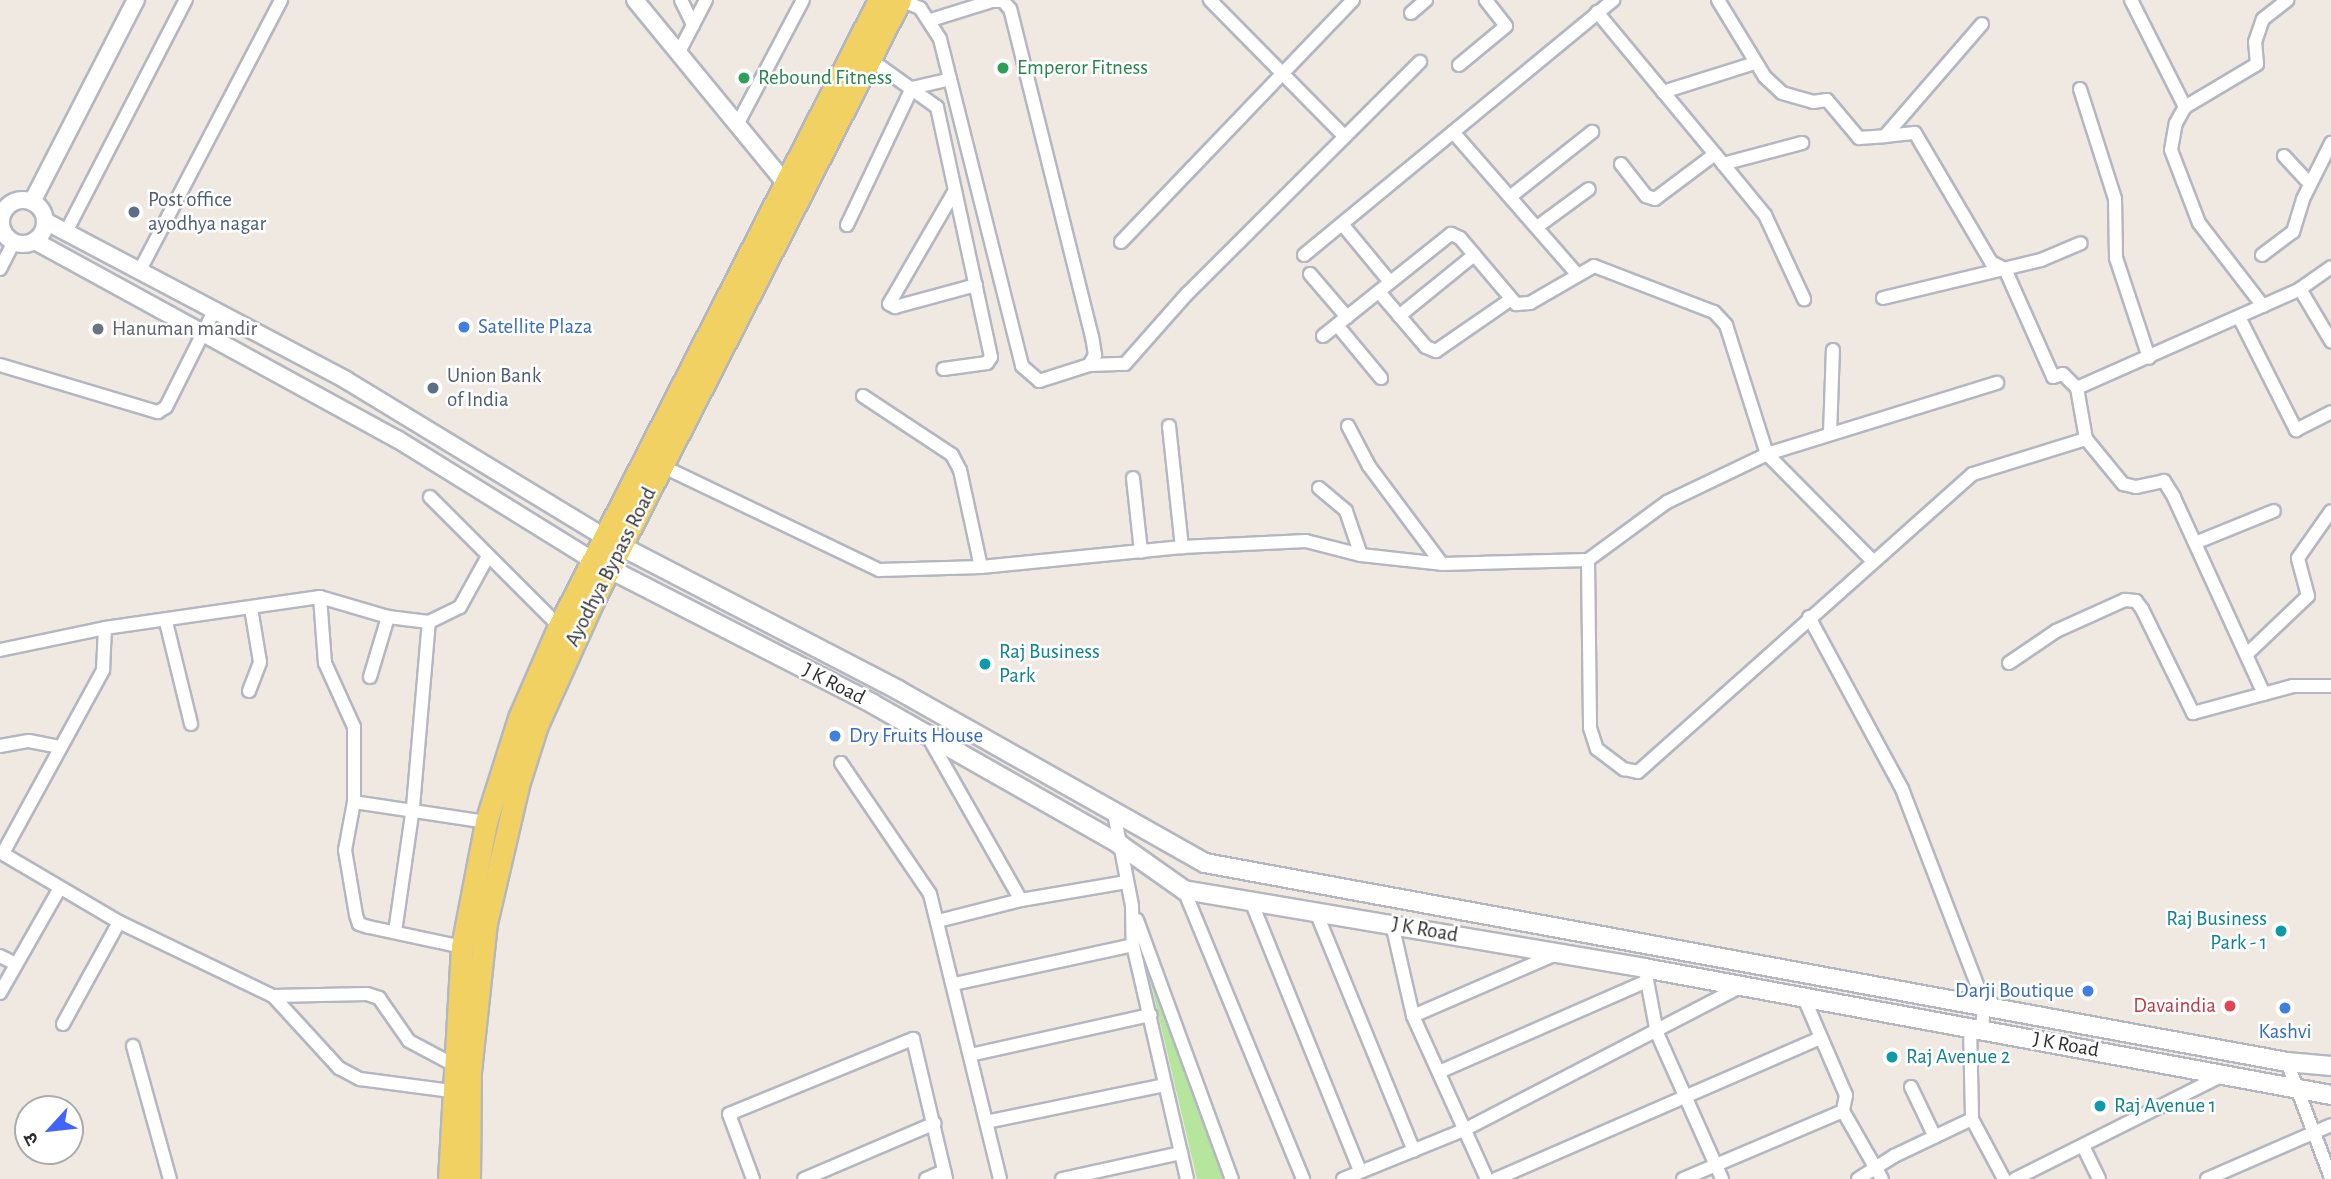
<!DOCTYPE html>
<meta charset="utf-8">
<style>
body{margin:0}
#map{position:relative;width:2331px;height:1179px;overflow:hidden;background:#efe9e1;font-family:"Alegreya Sans","Noto Sans Devanagari",sans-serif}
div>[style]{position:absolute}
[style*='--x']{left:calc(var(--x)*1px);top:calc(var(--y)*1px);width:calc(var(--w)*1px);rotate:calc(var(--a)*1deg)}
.green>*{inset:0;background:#b6e59e}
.roads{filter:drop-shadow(2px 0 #b4b7c1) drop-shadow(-2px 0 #b4b7c1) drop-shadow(0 2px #b4b7c1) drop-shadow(0 -2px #b4b7c1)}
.minor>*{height:12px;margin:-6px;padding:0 6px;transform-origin:6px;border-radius:6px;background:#fff}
.tertiary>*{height:16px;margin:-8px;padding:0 8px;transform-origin:8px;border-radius:8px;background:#fff}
.tertiary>.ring{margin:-8px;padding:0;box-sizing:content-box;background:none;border:16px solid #fff;border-radius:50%}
.secondary>*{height:18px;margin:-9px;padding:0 9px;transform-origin:9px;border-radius:9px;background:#fff}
.primary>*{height:21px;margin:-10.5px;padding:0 10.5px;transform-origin:10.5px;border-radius:10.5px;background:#f2d163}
.dots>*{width:19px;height:19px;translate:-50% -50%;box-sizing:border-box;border:4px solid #fff;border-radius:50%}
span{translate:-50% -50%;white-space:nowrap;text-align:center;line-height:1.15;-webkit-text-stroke:5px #fff;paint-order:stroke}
.leisure-label{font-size:21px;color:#27864d}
.left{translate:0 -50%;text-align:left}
.service-label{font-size:21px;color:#4e5e75}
.shop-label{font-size:21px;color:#366cbe}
.right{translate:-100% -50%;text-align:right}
.worship-label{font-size:21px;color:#5b616d}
.street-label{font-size:21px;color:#2e2e2e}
.culture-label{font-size:21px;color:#0d838f}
.health-label{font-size:21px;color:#be3a42}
.north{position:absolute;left:14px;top:1095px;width:70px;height:70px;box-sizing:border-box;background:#fff;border:2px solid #ababab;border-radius:50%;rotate:243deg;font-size:19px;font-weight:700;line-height:28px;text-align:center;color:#2e2e2e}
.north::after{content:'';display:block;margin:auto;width:24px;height:32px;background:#4264fb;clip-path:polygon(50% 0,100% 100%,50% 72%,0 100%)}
</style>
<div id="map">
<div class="green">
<div style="clip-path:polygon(1144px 954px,1225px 1179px,1197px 1179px)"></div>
</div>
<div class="roads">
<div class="minor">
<div style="--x:681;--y:0;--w:28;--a:64"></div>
<div style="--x:901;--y:0;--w:21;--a:23"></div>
<div style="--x:920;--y:8;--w:37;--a:57"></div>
<div style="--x:940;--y:39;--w:337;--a:75.9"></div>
<div style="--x:1022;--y:366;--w:23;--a:41"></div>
<div style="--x:1039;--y:381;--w:52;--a:-17.7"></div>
<div style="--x:1089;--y:365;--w:12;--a:-59"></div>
<div style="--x:1095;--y:355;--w:18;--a:-99"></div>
<div style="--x:1092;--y:337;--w:338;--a:-104"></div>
<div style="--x:1010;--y:9;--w:11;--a:-131"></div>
<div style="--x:1003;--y:1;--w:11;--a:180"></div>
<div style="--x:992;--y:1;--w:64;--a:162.7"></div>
<div style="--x:1210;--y:0;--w:192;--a:45.4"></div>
<div style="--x:1718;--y:0;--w:90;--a:58.6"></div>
<div style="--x:1765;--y:77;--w:23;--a:43"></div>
<div style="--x:1782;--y:93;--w:32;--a:16"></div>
<div style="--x:1813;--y:102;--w:14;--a:-8"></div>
<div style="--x:1827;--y:100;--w:50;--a:49.9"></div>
<div style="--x:1859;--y:138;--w:26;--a:-4"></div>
<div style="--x:1885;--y:136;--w:148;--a:-49.1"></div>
<div style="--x:2131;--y:0;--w:120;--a:63.2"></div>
<div style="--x:1597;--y:12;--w:185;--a:50.3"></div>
<div style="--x:1411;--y:13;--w:20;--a:-41"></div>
<div style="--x:678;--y:54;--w:61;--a:-62.6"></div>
<div style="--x:871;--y:60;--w:81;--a:35.5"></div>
<div style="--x:937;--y:107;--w:256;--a:77.8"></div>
<div style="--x:991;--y:357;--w:7;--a:124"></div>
<div style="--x:987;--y:363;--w:44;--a:172.2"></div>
<div style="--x:1459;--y:65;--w:61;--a:-39.7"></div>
<div style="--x:1506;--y:26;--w:33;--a:-128"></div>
<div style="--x:2080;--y:89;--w:115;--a:72.3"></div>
<div style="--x:2115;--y:199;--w:59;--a:89"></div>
<div style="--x:2116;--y:258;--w:105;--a:71.7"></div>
<div style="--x:1663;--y:92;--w:96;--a:-17.5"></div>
<div style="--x:737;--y:125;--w:141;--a:-62.2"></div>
<div style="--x:1453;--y:132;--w:187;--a:48.9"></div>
<div style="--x:1885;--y:136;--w:30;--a:-6"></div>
<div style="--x:1915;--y:133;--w:150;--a:59.5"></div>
<div style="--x:1991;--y:262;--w:16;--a:27"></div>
<div style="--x:2005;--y:269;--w:118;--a:66"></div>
<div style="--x:2053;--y:377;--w:10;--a:-17"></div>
<div style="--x:2063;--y:374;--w:20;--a:45"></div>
<div style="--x:2284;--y:156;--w:38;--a:47"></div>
<div style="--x:1621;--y:164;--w:41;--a:52"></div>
<div style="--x:1646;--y:196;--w:9;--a:18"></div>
<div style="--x:1655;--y:199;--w:75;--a:-36.9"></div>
<div style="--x:1715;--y:154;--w:79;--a:50.7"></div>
<div style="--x:1765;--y:215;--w:93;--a:65.1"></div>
<div style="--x:1723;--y:164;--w:82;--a:-14.9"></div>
<div style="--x:954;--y:192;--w:129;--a:120.1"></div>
<div style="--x:889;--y:304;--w:7;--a:27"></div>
<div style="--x:895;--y:307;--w:84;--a:-15.2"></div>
<div style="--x:1510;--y:197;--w:105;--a:-38.4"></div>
<div style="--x:1342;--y:224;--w:75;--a:50.4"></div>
<div style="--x:847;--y:225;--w:152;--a:-64.6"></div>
<div style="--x:912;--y:88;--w:39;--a:-13"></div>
<div style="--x:1537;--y:227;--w:64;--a:-36.2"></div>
<div style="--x:66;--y:232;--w:261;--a:-62.7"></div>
<div style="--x:1121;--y:242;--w:335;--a:-46.2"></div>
<div style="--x:1304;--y:255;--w:401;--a:-39.5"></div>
<div style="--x:2262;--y:255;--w:39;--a:-37"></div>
<div style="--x:2293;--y:232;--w:34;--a:-73"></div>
<div style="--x:2303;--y:199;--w:63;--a:-63.4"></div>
<div style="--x:0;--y:269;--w:30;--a:-63"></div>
<div style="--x:140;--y:270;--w:305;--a:-62.4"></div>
<div style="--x:1310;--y:274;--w:57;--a:49.3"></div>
<div style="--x:2300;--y:289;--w:61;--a:59.2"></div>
<div style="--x:1379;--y:292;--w:72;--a:49.5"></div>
<div style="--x:1426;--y:347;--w:11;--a:22"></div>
<div style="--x:1436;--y:351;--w:90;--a:-34.6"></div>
<div style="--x:1883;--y:298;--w:163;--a:-13.5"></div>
<div style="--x:2041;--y:260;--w:43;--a:-23"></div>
<div style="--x:2263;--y:306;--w:105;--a:-127.6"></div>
<div style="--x:2199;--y:223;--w:78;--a:-111"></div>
<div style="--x:2171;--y:150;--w:27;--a:-80"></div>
<div style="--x:2176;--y:123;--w:18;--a:-61"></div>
<div style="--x:2185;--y:107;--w:84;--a:-30.8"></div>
<div style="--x:2257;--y:64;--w:22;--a:-95"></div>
<div style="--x:2255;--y:42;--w:24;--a:-71"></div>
<div style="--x:2263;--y:19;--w:31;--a:-38"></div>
<div style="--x:1399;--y:316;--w:97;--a:-39.1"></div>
<div style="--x:2239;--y:317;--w:127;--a:63.2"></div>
<div style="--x:2296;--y:430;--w:39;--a:-27"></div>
<div style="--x:1337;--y:325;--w:69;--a:50.3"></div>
<div style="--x:1323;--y:336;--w:164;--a:-38.6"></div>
<div style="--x:1451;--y:234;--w:10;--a:24"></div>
<div style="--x:1460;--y:238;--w:87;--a:49.7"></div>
<div style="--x:1516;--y:304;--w:14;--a:-4"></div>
<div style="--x:1530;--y:303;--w:74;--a:-30"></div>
<div style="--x:1594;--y:266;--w:129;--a:21"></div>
<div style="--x:1714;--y:312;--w:18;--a:47"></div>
<div style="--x:1726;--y:325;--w:135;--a:72.4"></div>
<div style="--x:1767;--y:454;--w:149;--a:45.3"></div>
<div style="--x:0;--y:365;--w:165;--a:16.6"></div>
<div style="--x:158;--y:412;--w:9;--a:-32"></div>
<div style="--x:166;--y:407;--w:110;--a:-63.4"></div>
<div style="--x:1089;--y:365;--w:36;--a:-2"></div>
<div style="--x:1125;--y:364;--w:94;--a:-48.5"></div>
<div style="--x:1187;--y:294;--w:329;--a:-44.9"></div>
<div style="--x:863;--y:396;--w:107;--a:33.5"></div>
<div style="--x:952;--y:455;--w:17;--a:62"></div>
<div style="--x:960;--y:470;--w:99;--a:77.8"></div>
<div style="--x:1169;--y:426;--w:122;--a:83.9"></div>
<div style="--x:1348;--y:426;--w:45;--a:62.3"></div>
<div style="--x:1369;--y:466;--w:122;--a:53.3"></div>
<div style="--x:1830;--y:434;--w:84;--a:-88"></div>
<div style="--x:662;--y:466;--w:241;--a:25.6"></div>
<div style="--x:879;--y:570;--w:102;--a:-1.7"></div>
<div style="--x:981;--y:567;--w:202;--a:-5.7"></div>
<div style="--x:1182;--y:547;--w:124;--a:-2.8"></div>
<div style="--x:1306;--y:541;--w:57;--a:14.3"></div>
<div style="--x:1361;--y:555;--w:81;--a:6.3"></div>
<div style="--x:1442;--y:564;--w:146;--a:-1.6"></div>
<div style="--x:1588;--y:560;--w:98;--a:-36.3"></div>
<div style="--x:1667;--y:502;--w:111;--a:-25.6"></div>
<div style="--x:1767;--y:454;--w:241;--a:-17.2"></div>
<div style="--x:1133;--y:478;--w:74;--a:83.8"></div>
<div style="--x:1319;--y:488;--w:35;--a:40"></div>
<div style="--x:1346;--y:511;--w:46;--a:71.2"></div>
<div style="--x:430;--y:497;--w:182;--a:45"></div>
<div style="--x:2195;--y:543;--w:85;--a:-22.1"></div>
<div style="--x:1588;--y:560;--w:168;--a:89.3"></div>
<div style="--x:1590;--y:728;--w:22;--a:72"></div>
<div style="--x:1597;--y:749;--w:34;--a:37"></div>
<div style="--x:1624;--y:769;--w:14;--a:12"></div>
<div style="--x:1638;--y:772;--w:448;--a:-41.7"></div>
<div style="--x:1973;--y:474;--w:118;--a:-17.2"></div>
<div style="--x:320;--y:597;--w:66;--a:85.7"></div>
<div style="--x:325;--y:663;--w:70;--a:65.6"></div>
<div style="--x:354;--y:727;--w:75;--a:90"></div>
<div style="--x:354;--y:802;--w:49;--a:100.6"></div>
<div style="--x:345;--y:850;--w:66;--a:80.4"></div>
<div style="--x:356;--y:915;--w:9;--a:72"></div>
<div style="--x:359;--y:924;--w:10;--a:17"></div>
<div style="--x:369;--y:927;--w:95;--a:12.1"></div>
<div style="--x:1809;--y:617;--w:196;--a:61.6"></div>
<div style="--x:1902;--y:789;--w:229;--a:69"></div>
<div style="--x:1984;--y:1003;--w:27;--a:94"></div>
<div style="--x:166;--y:622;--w:105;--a:76.2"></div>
<div style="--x:0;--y:650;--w:107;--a:-11.8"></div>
<div style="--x:105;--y:628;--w:217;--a:-8.2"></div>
<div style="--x:320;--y:597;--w:71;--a:16.4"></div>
<div style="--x:388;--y:617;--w:41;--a:7"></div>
<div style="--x:429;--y:622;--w:34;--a:-26"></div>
<div style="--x:460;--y:607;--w:56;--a:-61.1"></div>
<div style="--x:2247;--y:654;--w:84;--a:-43.6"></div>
<div style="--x:2308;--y:596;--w:39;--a:-105"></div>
<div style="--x:2298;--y:558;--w:57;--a:-54.9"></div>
<div style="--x:2009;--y:663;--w:57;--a:-34.2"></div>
<div style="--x:2056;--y:631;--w:76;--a:-24.2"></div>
<div style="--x:2125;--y:600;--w:11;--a:5"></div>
<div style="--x:2136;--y:601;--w:10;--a:53"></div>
<div style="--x:2142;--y:609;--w:116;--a:63.9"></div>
<div style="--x:2193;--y:713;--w:104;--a:-15.1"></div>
<div style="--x:2293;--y:686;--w:38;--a:0"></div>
<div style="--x:370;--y:677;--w:63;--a:-73.3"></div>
<div style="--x:249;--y:691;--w:31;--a:-69"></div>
<div style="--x:260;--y:662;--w:55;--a:-99.5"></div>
<div style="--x:2264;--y:694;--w:217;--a:-114.6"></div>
<div style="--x:2174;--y:497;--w:19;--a:-122"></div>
<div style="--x:2164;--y:481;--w:29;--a:168"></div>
<div style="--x:2136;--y:487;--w:13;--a:-167"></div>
<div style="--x:2123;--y:484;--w:58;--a:-129.4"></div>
<div style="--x:2086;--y:439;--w:52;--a:-100"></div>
<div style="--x:2077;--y:388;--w:244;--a:-23.9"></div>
<div style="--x:2300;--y:289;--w:38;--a:-35"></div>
<div style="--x:930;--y:740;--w:184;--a:60.4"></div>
<div style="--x:0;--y:746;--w:29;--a:-10"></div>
<div style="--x:29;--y:741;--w:32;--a:11"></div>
<div style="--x:841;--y:763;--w:158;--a:55.8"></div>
<div style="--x:930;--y:894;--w:293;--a:76.2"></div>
<div style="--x:354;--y:802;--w:134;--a:8.6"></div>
<div style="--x:1114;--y:813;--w:95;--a:79"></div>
<div style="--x:1132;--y:906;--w:39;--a:89"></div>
<div style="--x:1133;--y:945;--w:240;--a:77"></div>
<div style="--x:0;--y:852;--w:138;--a:30.5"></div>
<div style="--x:119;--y:922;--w:171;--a:25.7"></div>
<div style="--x:273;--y:996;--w:98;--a:47.5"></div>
<div style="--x:339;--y:1068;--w:24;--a:28"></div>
<div style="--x:360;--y:1079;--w:92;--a:7.5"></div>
<div style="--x:3;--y:853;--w:209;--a:-61.3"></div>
<div style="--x:103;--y:670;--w:42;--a:-87.3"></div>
<div style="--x:1184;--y:890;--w:313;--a:67.6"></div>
<div style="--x:1251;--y:901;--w:291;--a:68"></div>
<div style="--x:1316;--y:912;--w:258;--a:67.7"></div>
<div style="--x:1137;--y:920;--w:276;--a:69.9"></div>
<div style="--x:938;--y:921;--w:86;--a:-14.2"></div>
<div style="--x:1021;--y:900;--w:107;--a:-9.7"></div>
<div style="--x:1392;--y:924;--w:94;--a:77.1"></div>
<div style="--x:1413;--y:1016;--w:179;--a:65.6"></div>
<div style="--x:395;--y:932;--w:126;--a:-81.8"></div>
<div style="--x:413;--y:807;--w:186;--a:-85.1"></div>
<div style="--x:0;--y:956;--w:18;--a:27"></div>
<div style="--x:1646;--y:975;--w:59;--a:79.3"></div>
<div style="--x:1657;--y:1033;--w:160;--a:66"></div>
<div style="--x:954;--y:984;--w:183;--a:-12.3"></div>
<div style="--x:0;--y:993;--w:121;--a:-60.3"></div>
<div style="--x:273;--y:996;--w:94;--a:-1.2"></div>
<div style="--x:367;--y:994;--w:13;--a:18"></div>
<div style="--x:379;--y:998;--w:52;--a:55.1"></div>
<div style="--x:409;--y:1041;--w:49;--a:28.1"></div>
<div style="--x:1804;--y:998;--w:106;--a:66.6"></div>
<div style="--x:1846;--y:1095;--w:16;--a:101"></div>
<div style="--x:1843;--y:1111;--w:78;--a:60.2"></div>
<div style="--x:1413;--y:1016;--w:156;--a:-23.4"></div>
<div style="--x:63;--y:1024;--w:116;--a:-61.2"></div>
<div style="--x:1970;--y:1028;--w:91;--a:88.7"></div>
<div style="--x:1972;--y:1119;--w:68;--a:61.9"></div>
<div style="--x:133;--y:1046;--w:138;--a:74.5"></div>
<div style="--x:970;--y:1055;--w:185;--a:-12.5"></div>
<div style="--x:2287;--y:1062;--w:124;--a:69.2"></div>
<div style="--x:1439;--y:1072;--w:227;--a:-23.6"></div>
<div style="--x:1911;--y:1087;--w:55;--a:64.4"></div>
<div style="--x:986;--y:1122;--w:182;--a:-11.7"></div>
<div style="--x:2083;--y:1146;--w:37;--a:64"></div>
<div style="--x:753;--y:1179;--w:69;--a:-110.3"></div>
<div style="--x:729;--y:1114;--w:199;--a:-22.2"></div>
<div style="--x:913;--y:1039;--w:144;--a:76.7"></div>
<div style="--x:804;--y:1179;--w:142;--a:-23.1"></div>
<div style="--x:926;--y:1179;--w:20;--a:-24"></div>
<div style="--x:1062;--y:1179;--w:122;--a:-12.3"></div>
<div style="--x:1343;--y:1179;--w:133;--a:-22.1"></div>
<div style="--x:1466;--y:1129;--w:306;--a:-27.4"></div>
<div style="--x:1496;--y:1179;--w:353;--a:-23.5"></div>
<div style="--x:1683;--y:1179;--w:174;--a:-23"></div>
<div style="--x:1858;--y:1179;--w:43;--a:-32.6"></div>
<div style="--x:1894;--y:1156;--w:86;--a:-25.4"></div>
<div style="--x:2015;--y:1179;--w:235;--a:-26.6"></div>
<div style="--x:2207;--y:1179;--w:135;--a:-23.5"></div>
</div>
<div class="tertiary">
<div style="--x:635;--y:0;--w:246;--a:50.6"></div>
<div class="ring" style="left:1px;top:200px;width:28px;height:28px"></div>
<div style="--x:32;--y:202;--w:227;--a:-62.8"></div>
<div style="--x:45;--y:221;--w:340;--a:27.8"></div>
<div style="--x:346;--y:380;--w:304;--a:31.3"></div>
<div style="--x:35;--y:241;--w:413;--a:28.7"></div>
<div style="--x:397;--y:439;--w:232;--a:31.8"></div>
</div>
<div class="secondary">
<div style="--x:609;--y:540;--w:326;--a:27.4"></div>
<div style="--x:898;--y:690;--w:352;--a:29.4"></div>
<div style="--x:1205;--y:863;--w:1100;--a:10.42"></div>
<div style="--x:2287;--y:1062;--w:44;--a:5.2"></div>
<div style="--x:598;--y:563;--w:309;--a:27.1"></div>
<div style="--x:873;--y:704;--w:283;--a:29.6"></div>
<div style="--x:1119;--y:844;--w:80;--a:35.3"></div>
<div style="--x:1184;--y:890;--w:467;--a:9.6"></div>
<div style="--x:1644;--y:968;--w:699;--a:10.47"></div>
</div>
<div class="primary">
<div style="--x:449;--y:1179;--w:232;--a:-86.8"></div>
<div style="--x:462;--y:947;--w:127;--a:-79.1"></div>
<div style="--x:486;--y:822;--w:109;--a:-72.4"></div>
<div style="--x:519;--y:718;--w:100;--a:-66.5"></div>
<div style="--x:559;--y:626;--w:703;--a:-62.92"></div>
<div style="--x:469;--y:1179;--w:107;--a:-89.5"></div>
<div style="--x:470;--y:1072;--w:150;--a:-83.9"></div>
<div style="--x:486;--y:923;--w:142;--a:-76.9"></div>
<div style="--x:518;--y:785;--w:63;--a:-72.4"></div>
<div style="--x:537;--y:725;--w:138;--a:-65.7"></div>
<div style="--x:594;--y:599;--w:673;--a:-62.94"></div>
</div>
</div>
<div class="dots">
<div style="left:1003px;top:68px;background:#2e9e5b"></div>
<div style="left:744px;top:78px;background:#2e9e5b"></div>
<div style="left:134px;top:212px;background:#5c6f8a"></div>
<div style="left:464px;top:327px;background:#3f7fe0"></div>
<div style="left:98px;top:329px;background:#6b7280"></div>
<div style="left:433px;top:388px;background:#5c6f8a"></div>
<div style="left:985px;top:664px;background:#0f9aa8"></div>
<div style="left:835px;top:736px;background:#3f7fe0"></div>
<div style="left:2281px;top:931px;background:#0f9aa8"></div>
<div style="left:2088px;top:991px;background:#3f7fe0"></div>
<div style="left:2230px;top:1006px;background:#e0444e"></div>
<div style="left:2285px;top:1008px;background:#3f7fe0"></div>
<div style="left:1892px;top:1057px;background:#0f9aa8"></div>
<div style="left:2100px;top:1106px;background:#0f9aa8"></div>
</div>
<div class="leisure-label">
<span class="left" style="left:1017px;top:68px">Emperor Fitness</span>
<span class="left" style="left:758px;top:78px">Rebound Fitness</span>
</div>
<div class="service-label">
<span class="left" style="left:148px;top:212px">Post office<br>ayodhya nagar</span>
<span class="left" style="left:447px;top:388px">Union Bank<br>of India</span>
</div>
<div class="shop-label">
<span class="left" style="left:478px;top:327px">Satellite Plaza</span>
<span class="left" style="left:849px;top:736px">Dry Fruits House</span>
<span class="right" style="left:2074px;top:991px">Darji Boutique</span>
<span style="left:2285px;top:1032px">Kashvi</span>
</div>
<div class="worship-label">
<span class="left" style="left:112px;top:329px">Hanuman mandir</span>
</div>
<div class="street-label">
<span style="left:611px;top:567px;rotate:-63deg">Ayodhya Bypass Road</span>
<span style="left:834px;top:684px;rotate:27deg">J K Road</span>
<span style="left:1425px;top:930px;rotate:10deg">J K Road</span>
<span style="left:2066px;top:1045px;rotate:10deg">J K Road</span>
</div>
<div class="culture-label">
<span class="left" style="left:999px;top:664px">Raj Business<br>Park</span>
<span class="right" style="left:2267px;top:931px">Raj Business<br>Park - 1</span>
<span class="left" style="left:1906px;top:1057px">Raj Avenue 2</span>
<span class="left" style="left:2114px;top:1106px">Raj Avenue 1</span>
</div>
<div class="health-label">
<span class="right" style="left:2216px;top:1006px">Davaindia</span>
</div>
<div class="north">उ</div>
</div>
